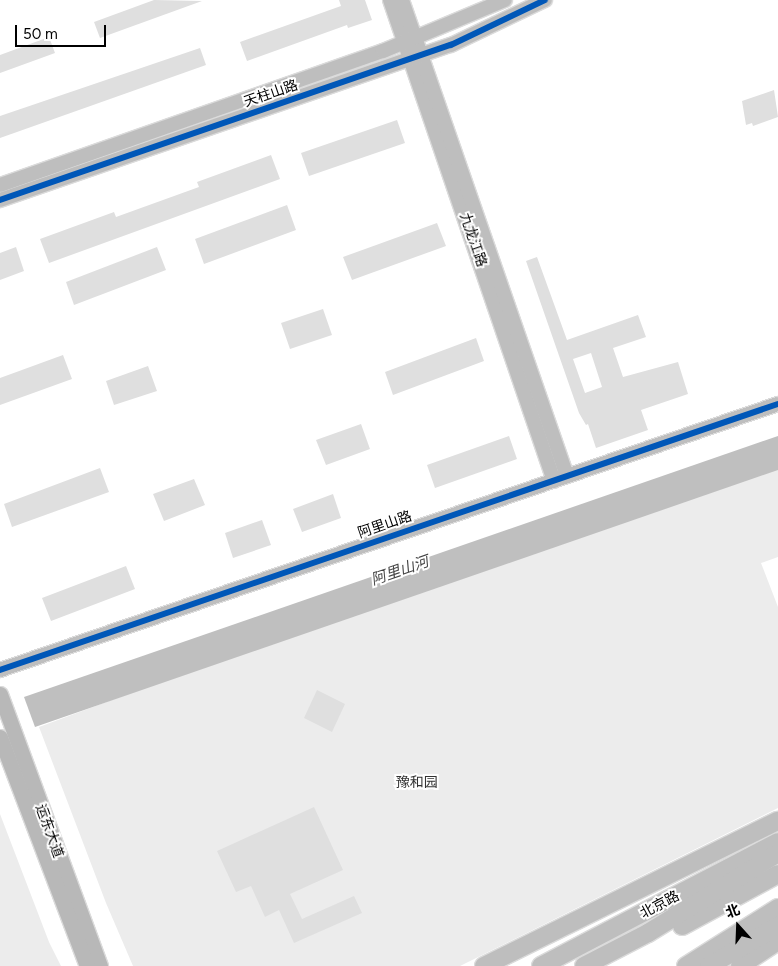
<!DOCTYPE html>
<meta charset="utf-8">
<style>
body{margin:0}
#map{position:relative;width:778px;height:966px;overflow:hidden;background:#fff;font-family:Figtree,"Noto Sans SC",sans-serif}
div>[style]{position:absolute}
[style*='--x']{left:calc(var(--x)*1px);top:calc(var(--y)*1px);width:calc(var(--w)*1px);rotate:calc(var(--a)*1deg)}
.green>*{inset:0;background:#ececec}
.water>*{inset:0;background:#bfbfbf}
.building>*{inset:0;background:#dfdfdf}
.roads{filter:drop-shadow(1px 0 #dbdbdb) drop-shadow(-1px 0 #dbdbdb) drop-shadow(0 1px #dbdbdb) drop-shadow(0 -1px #dbdbdb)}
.tertiary>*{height:14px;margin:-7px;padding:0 7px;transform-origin:7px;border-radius:7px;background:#bebebe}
.secondary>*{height:15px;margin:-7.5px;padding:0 7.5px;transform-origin:7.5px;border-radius:7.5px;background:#b8b8b8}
.primary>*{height:18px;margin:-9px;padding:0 9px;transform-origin:9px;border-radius:9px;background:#bebebe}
.trunk>*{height:18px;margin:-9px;padding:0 9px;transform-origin:9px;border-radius:9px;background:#bebebe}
.cycleway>*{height:6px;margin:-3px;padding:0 3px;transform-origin:3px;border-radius:3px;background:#0057b8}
span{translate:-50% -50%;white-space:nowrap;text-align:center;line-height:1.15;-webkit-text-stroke:4px #fff;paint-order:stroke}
.street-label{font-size:14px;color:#000}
.park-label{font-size:14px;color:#333}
.water-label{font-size:15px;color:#444;font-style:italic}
.north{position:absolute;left:713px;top:901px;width:50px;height:50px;-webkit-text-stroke:4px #fff;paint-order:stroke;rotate:340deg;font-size:14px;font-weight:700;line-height:20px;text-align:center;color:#000}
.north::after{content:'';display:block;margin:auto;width:18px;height:22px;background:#000;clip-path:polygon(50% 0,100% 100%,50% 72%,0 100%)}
.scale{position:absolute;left:15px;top:25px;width:91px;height:22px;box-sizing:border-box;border:2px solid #000;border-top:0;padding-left:6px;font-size:15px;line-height:18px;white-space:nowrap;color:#000;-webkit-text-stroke:4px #fff;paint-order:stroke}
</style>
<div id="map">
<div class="green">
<div style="clip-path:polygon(778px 468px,778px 557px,761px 563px,778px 607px,778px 808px,460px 966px,133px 966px,106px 903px,39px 727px,258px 646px)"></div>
<div style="clip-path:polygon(0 814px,49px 942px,61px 966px,0 966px)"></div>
</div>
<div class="water">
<div style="clip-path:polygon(778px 436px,778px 470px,35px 727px,24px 697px)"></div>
</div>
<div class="building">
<div style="clip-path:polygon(154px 0,202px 1px,100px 38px,94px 22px)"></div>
<div style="clip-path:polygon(339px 0,365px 0,372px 20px,348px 28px,347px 25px,247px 61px,240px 42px,341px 6px)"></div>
<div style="clip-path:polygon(49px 37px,55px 53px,0 73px,0 55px)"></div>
<div style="clip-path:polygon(200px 48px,206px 65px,0 138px,0 116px)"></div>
<div style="clip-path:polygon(774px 90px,778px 117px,753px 126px,752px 123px,746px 125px,742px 101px)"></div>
<div style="clip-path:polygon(397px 120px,405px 143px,309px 176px,301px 153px)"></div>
<div style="clip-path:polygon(271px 155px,280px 179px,49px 263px,40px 239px,114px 212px,116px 217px,199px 187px,197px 182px)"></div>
<div style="clip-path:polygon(287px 205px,296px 230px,204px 264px,195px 239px)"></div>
<div style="clip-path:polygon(437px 223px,446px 246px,352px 280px,343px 257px)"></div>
<div style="clip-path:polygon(16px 247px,24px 271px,0 280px,0 253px)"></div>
<div style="clip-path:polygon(157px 247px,166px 270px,74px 305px,66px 282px)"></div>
<div style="clip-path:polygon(evenodd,537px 257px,567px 340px,638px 315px,646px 337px,613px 348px,623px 377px,678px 362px,688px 394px,641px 410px,648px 430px,596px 448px,588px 424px,586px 425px,579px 413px,526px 261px,537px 257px,591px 353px,602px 387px,585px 393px,573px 359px,591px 353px)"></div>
<div style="clip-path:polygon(323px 309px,332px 335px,290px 349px,281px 323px)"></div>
<div style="clip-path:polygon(476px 338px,484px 361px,393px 395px,385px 372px)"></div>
<div style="clip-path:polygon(63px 355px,72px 379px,0 405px,0 378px)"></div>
<div style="clip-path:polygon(148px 366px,157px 391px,114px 405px,106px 381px)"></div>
<div style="clip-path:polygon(361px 424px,370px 449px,326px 465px,316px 440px)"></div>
<div style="clip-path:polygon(509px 436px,517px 459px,435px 488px,427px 465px)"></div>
<div style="clip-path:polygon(100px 468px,109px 492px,12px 527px,4px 504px)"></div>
<div style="clip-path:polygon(194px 479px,205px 505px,164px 521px,153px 494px)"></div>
<div style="clip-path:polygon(333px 494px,341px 518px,302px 532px,293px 509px)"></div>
<div style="clip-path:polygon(262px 520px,271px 545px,233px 558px,225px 533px)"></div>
<div style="clip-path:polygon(126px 566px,135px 589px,51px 621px,42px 598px)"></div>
<div style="clip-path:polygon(317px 690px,345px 704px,332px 732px,304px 718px)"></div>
<div style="clip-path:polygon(314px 807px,343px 870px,290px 894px,302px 919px,354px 896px,362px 913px,294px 943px,279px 910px,265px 917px,251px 886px,236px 892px,217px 851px)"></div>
</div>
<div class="roads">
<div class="tertiary">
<div style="--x:390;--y:0;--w:508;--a:71.17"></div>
<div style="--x:402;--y:0;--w:504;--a:70.88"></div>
<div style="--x:0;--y:185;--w:406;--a:-19.3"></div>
<div style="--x:383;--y:51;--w:132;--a:-22.7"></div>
<div style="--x:0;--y:200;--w:477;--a:-19"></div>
<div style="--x:451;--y:45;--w:104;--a:-25.6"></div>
<div style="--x:0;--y:670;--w:822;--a:-18.88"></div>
</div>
<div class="secondary">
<div style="--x:0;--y:694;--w:290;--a:69.8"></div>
<div style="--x:0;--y:737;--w:245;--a:69.2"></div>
</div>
<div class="primary">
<div style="--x:484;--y:966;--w:328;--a:-26.3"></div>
<div style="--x:541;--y:966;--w:267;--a:-27.6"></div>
<div style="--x:740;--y:966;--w:45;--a:-33.3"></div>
</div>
<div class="trunk">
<div style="--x:682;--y:926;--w:109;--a:-28.4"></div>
<div style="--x:584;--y:966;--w:72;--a:-27.3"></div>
<div style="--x:648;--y:933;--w:153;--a:-31.6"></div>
<div style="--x:686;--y:966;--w:109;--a:-32.2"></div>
<div style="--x:709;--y:966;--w:80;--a:-30.1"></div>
</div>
</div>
<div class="cycleway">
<div style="--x:0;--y:200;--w:477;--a:-19"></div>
<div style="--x:451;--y:45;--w:104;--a:-25.6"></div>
<div style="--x:0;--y:670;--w:822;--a:-18.88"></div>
</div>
<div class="street-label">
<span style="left:271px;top:94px;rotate:-19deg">天柱山路</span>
<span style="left:473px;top:240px;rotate:71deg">九龙江路</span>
<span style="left:385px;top:525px;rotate:-19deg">阿里山路</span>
<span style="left:49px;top:831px;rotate:70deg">运东大道</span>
<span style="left:660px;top:905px;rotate:-28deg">北京路</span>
</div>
<div class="park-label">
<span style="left:417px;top:783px">豫和园</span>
</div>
<div class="water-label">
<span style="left:400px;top:571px;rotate:-19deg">阿里山河</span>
</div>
<div class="north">北</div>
<div class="scale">50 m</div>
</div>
